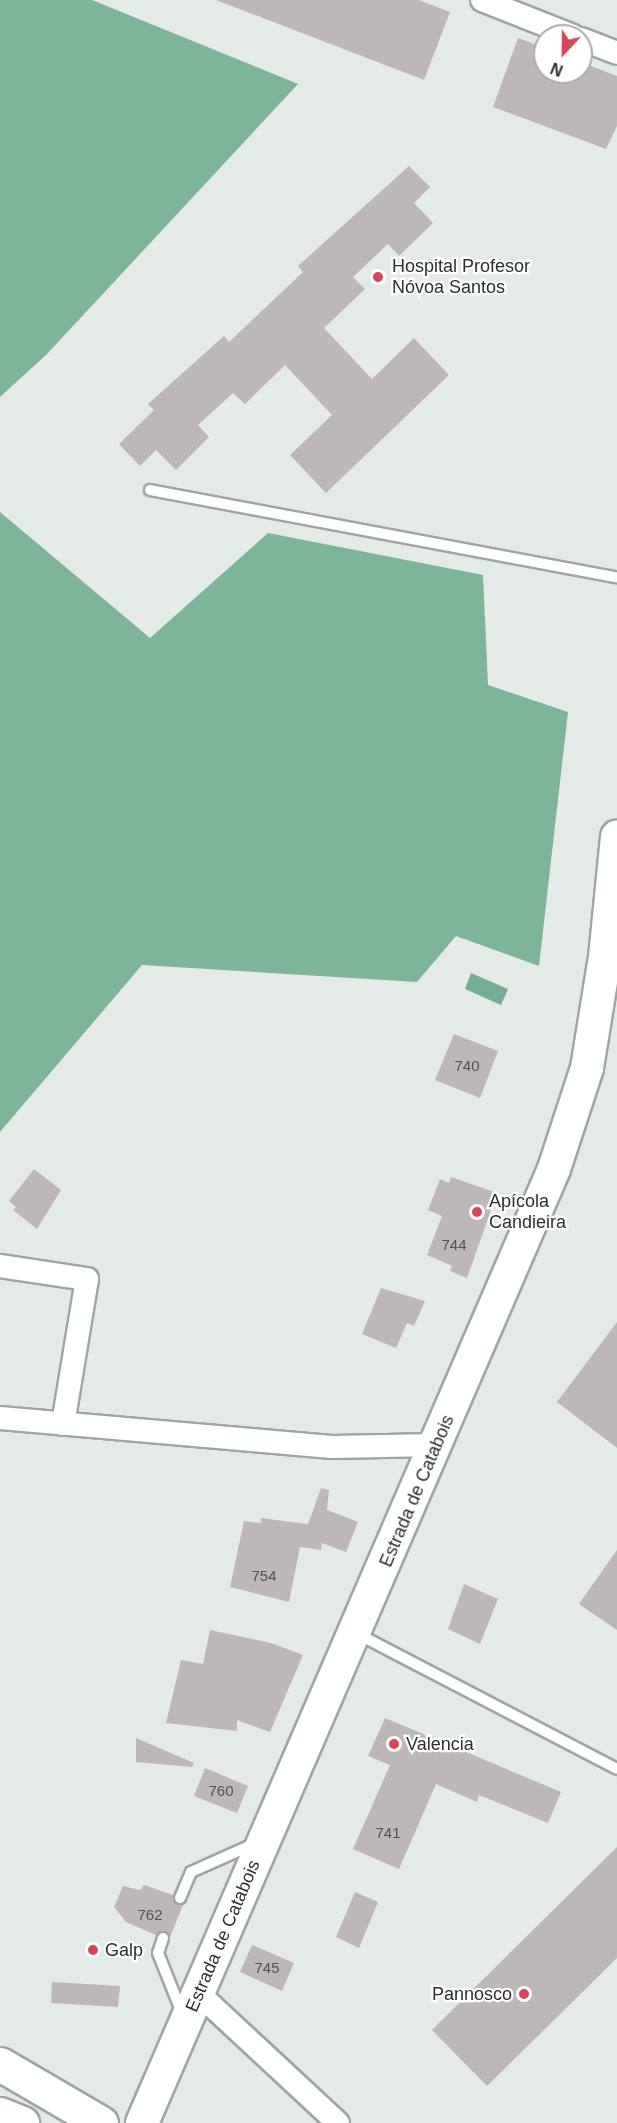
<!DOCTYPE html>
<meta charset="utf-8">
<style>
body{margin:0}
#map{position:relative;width:617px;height:2123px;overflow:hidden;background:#e4eae7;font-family:Helvetica,sans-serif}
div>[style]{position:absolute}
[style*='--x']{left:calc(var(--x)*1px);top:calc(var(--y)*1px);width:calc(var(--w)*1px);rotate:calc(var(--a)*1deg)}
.forest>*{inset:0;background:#7cb59a}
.water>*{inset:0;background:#75ae93}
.building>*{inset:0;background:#beb7b7}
.roads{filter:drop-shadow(2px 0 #a0a5a2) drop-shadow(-2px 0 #a0a5a2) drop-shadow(0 2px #a0a5a2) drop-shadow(0 -2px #a0a5a2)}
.service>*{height:10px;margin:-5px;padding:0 5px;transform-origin:5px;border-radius:5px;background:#fff}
.minor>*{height:22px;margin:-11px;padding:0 11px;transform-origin:11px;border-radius:11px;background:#fff}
.secondary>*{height:32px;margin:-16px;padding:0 16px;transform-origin:16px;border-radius:16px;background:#fff}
.trunk>*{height:33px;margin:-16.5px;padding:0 16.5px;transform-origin:16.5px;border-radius:16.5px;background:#fff}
.dots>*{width:16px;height:16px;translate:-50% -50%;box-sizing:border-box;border:3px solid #fff;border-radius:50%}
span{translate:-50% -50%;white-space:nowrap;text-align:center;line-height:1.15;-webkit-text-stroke:4.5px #fff;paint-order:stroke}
.number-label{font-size:15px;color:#515150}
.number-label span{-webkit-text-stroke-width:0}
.poi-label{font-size:18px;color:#2d2f2e}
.left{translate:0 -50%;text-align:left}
.right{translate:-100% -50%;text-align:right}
.street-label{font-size:18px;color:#2d2f2e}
.north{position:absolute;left:533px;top:24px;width:60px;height:60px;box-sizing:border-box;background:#fff;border:2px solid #abacab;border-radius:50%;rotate:202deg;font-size:16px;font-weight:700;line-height:24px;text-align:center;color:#2d2f2e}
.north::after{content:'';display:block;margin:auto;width:21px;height:27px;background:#d5455c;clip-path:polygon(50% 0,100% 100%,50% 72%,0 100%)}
</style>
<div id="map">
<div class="forest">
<div style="clip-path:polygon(0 0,92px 0,298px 84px,47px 354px,0 397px)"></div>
<div style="clip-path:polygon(0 512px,150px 638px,268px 533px,483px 575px,488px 685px,568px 712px,539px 966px,456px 936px,417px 982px,142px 965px,0 1132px)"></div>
</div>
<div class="water">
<div style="clip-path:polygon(471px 973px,508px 989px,501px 1005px,465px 989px)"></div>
</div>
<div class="building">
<div style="clip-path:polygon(216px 0,419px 0,450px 12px,424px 80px)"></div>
<div style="clip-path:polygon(518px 38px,545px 48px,545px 72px,581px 72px,581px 62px,617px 76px,617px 126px,606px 149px,493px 107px)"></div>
<div style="clip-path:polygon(409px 166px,430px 187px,414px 203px,433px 223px,399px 256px,388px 244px,353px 277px,365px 289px,324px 328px,372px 379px,414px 338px,449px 375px,326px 493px,290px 455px,332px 415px,285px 365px,245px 404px,233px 393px,198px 425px,209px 437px,176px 470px,156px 450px,140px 466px,119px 444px,154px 410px,148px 404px,224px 336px,229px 342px,303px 272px,298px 266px)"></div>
<div style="clip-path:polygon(454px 1034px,498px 1051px,480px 1098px,435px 1080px)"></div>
<div style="clip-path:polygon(34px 1169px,61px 1190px,37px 1229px,13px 1210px,16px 1207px,9px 1201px)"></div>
<div style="clip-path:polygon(451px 1177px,497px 1193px,467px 1278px,450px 1271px,452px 1266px,427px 1255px,442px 1216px,428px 1210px,440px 1179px,449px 1183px)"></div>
<div style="clip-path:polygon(381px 1288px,425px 1301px,414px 1326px,407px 1323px,396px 1348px,362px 1334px)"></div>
<div style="clip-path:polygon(617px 1322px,617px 1448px,557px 1402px)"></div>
<div style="clip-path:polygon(321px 1488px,329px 1490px,327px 1510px,358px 1522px,346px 1552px,322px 1543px,321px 1550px,300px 1547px,289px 1602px,230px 1587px,244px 1521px,261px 1523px,261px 1518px,308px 1524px)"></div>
<div style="clip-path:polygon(617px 1550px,617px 1630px,579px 1604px)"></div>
<div style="clip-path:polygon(464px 1584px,498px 1599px,480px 1644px,448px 1629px)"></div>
<div style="clip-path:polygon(210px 1630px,271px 1643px,303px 1655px,270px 1732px,237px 1720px,237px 1731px,166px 1723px,181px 1660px,203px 1664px)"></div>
<div style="clip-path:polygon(385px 1718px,561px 1792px,548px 1823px,479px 1795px,477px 1802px,436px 1784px,399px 1869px,353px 1849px,390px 1765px,368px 1756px)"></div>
<div style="clip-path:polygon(136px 1738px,194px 1763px,192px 1767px,136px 1762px)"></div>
<div style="clip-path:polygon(205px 1768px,248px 1786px,237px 1813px,194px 1796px)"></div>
<div style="clip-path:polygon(617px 1847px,617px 1958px,487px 2086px,432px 2030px)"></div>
<div style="clip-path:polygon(144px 1885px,173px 1895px,174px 1903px,183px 1905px,170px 1937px,165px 1931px,156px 1935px,126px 1922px,114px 1907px,123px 1886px,140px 1890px)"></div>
<div style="clip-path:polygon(355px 1892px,378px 1902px,359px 1948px,336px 1937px)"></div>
<div style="clip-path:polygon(252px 1945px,294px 1963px,282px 1991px,240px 1972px)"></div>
<div style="clip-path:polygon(52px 1982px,120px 1986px,118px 2007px,51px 2003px)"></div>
</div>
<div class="roads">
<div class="service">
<div style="--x:150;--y:490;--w:475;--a:10.6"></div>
<div style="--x:356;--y:1633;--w:294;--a:27.5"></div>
<div style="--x:180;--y:1898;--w:28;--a:-67"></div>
<div style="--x:191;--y:1872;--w:69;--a:-24"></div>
<div style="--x:163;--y:1938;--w:16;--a:108"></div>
<div style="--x:158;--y:1953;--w:65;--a:68.2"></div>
</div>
<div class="minor">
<div style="--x:482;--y:0;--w:98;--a:21.6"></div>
<div style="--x:581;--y:39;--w:39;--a:21"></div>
<div style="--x:0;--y:1266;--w:88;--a:8.5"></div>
<div style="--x:87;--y:1279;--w:147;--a:99.4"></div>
<div style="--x:0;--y:1418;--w:333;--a:5"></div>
<div style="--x:332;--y:1447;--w:105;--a:-1.1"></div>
<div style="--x:198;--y:1993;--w:191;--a:42.9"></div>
</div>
<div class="secondary">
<div style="--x:142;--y:2123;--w:1039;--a:-66.64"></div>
<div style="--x:554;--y:1169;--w:106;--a:-71.9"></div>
<div style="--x:587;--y:1068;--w:112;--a:-80.8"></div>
<div style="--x:605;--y:957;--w:121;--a:-84.3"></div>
</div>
<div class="trunk">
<div style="--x:0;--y:2064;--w:117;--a:30.3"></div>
<div style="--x:0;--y:2114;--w:24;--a:22"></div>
</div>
</div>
<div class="dots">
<div style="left:378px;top:277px;background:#d5455c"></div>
<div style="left:477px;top:1212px;background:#d5455c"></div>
<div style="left:394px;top:1744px;background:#d5455c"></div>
<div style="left:93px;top:1950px;background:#d5455c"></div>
<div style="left:524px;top:1994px;background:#d5455c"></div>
</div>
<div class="number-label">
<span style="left:467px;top:1066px">740</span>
<span style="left:454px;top:1245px">744</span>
<span style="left:264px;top:1576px">754</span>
<span style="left:221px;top:1791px">760</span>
<span style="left:388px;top:1833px">741</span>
<span style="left:150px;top:1915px">762</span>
<span style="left:267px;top:1968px">745</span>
</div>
<div class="poi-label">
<span class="left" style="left:392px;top:277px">Hospital Profesor<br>Nóvoa Santos</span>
<span class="left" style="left:489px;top:1212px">Apícola<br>Candieira</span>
<span class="left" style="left:406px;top:1744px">Valencia</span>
<span class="left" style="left:105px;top:1950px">Galp</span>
<span class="right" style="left:512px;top:1994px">Pannosco</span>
</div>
<div class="street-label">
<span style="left:417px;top:1491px;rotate:-67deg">Estrada de Catabois</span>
<span style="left:223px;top:1936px;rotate:-67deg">Estrada de Catabois</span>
</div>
<div class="north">N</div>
</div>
